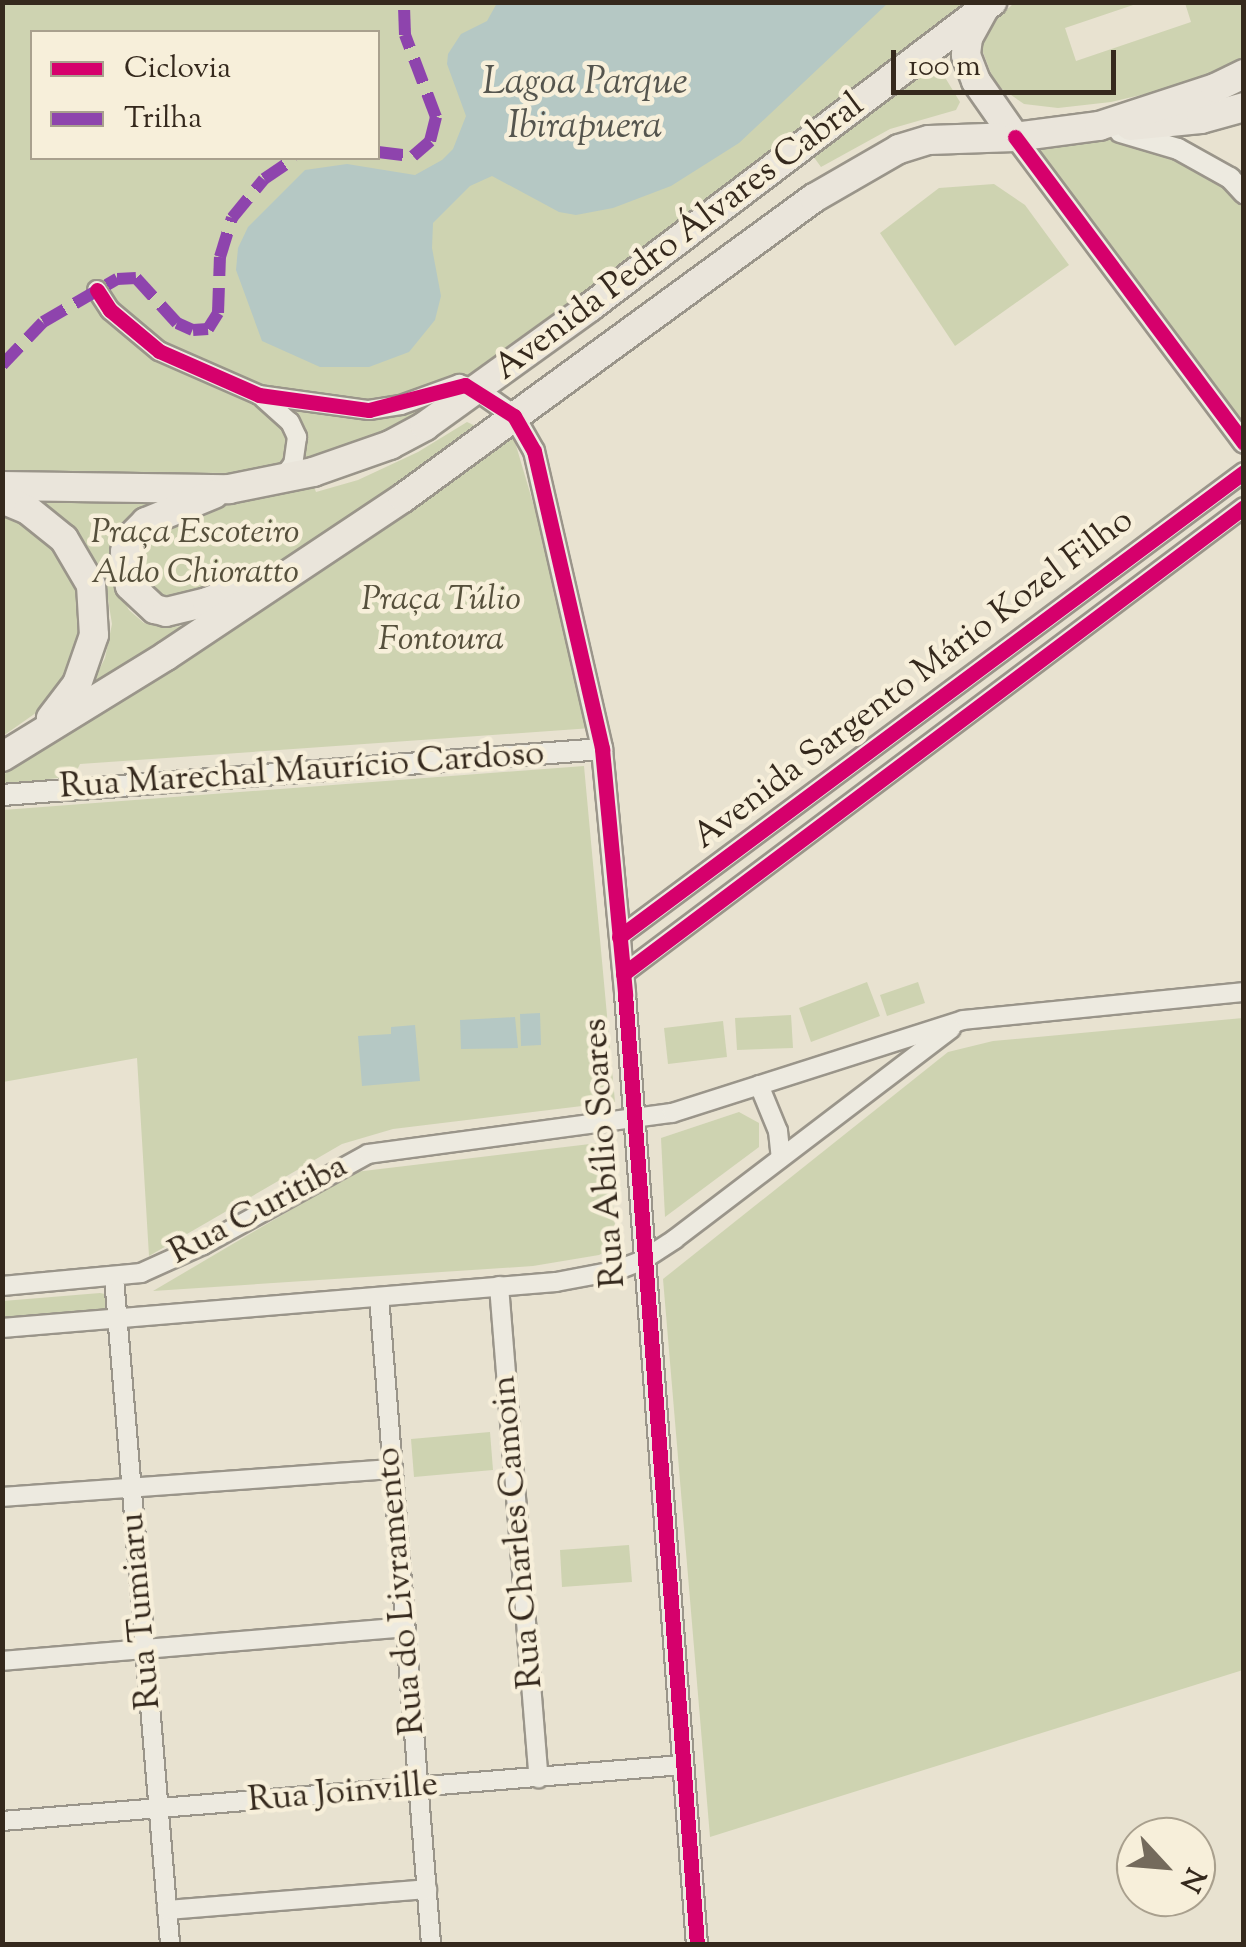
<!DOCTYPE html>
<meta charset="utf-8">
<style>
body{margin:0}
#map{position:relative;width:1246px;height:1947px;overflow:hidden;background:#e8e2d0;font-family:"Sorts Mill Goudy",serif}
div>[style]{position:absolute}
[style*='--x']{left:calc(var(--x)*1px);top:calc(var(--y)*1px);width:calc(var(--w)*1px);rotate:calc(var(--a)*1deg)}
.green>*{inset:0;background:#ced3b1}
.water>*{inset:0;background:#b5c8c4}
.roads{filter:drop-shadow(2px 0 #9a958a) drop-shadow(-2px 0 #9a958a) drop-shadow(0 2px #9a958a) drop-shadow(0 -2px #9a958a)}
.minor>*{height:18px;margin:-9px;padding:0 9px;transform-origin:9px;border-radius:9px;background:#edeae0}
.tertiary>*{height:20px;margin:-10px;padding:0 10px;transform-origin:10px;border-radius:10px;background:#edeae0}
.primary>*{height:28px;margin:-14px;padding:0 14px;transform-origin:14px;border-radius:14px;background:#eae5db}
.quiet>*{height:12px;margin-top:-6px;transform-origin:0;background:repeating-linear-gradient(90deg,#8e44ad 0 25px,transparent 0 37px)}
.cycleway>*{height:15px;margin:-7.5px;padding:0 7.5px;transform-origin:7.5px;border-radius:7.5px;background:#d6006c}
span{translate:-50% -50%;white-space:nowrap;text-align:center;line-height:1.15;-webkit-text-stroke:9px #f7efda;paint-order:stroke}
.street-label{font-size:35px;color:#35291d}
.park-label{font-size:35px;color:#56503c;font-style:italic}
.water-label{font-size:38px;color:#55554e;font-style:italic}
.frame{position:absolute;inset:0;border:5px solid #35291d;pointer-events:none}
.legend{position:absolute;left:30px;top:30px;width:350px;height:130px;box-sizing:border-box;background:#f7efda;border:2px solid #a9a08e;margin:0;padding:12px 18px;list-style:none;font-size:30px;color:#35291d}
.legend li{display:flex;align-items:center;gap:20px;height:50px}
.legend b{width:50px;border:2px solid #a9a08e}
.north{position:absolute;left:1116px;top:1817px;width:100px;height:100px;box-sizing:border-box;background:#f7efda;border:2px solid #a9a08e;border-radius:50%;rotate:116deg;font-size:28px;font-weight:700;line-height:40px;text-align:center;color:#35291d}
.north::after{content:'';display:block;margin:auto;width:35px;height:45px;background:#746a5c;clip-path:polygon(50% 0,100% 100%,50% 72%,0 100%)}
.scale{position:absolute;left:891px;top:50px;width:225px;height:45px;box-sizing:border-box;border:5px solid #35291d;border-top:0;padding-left:12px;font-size:30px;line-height:35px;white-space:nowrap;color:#35291d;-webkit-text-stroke:8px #f7efda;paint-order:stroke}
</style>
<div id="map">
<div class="green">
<div style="clip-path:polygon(evenodd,3px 3px,977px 3px,433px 406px,384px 432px,309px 460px,234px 473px,3px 472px,3px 3px,32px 32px,378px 32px,378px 158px,32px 158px,32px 32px)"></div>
<div style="clip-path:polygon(1014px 3px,1139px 3px,1065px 28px,1076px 61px,1191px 22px,1185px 3px,1243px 3px,1243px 62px,1171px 88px,1111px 102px,1058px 108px,1024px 104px,995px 84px,981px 47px,997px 19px)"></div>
<div style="clip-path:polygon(935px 61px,960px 102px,956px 110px,890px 129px,821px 167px,813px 156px)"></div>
<div style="clip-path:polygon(1098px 135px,1164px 152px,1223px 180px,1244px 203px,1243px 434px,1027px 142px)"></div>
<div style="clip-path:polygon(994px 184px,1025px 205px,1069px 265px,955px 346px,880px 233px,939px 188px)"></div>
<div style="clip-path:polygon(467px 422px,482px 429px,300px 554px,206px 596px,167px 606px,137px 585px,134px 545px,173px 514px,310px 476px,316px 492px,358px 480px,418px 452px)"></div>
<div style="clip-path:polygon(510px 425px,572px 635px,592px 728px,80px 764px,74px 776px,49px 779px,49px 784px,3px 787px,3px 775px,271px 603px)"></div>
<div style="clip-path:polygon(36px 499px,166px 501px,141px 514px,119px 592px,129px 610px,144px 623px,164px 628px,189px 625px,91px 686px,105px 658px,112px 624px,105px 581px,85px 542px)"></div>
<div style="clip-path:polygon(3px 509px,58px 547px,82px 595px,80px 652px,50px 703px,3px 736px)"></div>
<div style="clip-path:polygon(584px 766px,615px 1102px,393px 1129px,342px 1144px,149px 1256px,137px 1058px,3px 1082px,3px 810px)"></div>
<div style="clip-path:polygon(867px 982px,880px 1016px,811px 1042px,799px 1008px)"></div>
<div style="clip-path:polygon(918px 982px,925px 1003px,887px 1016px,880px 995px)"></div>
<div style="clip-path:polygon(791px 1015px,793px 1048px,737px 1050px,735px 1018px)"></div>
<div style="clip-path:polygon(1243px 1018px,1243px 1670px,710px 1837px,663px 1279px,948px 1052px,993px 1041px)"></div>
<div style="clip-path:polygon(723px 1021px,727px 1057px,668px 1064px,664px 1028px)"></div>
<div style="clip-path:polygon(739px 1112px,759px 1123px,759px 1147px,665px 1217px,661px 1138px)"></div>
<div style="clip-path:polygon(607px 1142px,617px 1245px,599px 1255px,533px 1266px,153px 1291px,355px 1172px)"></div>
<div style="clip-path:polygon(100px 1293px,110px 1295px,112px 1304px,106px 1311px,3px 1320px,3px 1301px)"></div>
<div style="clip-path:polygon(490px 1432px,493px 1470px,414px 1477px,411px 1439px)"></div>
<div style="clip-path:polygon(629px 1545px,632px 1582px,562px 1587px,560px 1550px)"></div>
</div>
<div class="water">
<div style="clip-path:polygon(497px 3px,888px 3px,739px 143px,671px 186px,613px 208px,576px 215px,559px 212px,492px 176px,470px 186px,433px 223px,432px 248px,441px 296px,435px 320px,409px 352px,369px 367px,320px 367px,262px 341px,236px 270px,238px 248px,248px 227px,305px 170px,347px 164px,415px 175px,442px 160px,453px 149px,466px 116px,447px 64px,448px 54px,461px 34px,487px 21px)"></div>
<div style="clip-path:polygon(540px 1013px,541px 1045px,521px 1046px,520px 1014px)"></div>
<div style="clip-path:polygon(515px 1017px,518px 1048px,461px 1049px,460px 1020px)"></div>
<div style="clip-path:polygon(415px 1025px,420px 1081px,362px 1086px,358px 1036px,391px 1034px,391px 1027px)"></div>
</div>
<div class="roads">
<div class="minor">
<div style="--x:97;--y:290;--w:24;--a:57"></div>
<div style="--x:110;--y:310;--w:64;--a:39.9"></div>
<div style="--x:159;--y:351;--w:109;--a:23.7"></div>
<div style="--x:259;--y:395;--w:111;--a:7.8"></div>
<div style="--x:369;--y:410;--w:32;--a:-9"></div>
<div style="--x:401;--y:405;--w:62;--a:-19.9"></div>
<div style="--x:459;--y:384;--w:19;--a:18"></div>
<div style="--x:263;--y:398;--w:36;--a:42"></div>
<div style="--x:290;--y:422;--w:17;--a:65"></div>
<div style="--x:297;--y:437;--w:27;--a:98"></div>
<div style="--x:293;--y:464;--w:18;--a:128"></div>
<div style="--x:619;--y:937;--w:779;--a:-36.65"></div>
<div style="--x:623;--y:974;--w:777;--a:-36.94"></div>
<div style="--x:759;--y:1085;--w:50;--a:67.6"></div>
<div style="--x:778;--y:1131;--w:27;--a:84"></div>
<div style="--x:114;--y:1278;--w:668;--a:85.19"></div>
<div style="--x:2;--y:1286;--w:140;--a:-5.3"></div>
<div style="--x:141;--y:1273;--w:68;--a:-24.3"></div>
<div style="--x:203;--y:1245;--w:188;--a:-28.9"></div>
<div style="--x:368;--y:1154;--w:307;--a:-7.7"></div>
<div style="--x:672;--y:1113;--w:305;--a:-17.7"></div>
<div style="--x:963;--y:1020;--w:282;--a:-5.7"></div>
<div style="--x:499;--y:1286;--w:494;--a:85.4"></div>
<div style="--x:379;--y:1297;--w:649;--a:85.4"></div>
<div style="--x:2;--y:1328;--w:556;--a:-4.75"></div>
<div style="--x:556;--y:1282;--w:60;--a:-10.6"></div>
<div style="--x:615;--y:1271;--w:30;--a:-21"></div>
<div style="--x:643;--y:1260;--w:38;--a:-33"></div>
<div style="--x:675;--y:1239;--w:347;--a:-37.3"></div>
<div style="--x:2;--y:1497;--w:392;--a:-4.1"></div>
<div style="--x:2;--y:1661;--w:404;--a:-4.8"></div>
<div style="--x:2;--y:1821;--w:682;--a:-4.71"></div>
<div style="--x:167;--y:1910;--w:261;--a:-4.6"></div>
</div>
<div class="tertiary">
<div style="--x:1120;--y:132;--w:60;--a:16.3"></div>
<div style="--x:1178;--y:149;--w:60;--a:29.1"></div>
<div style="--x:1230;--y:178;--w:21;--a:47"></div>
<div style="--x:1015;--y:137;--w:382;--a:53.2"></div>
<div style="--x:477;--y:390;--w:45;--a:35.1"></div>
<div style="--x:514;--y:416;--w:40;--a:60.3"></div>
<div style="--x:534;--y:451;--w:306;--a:77.1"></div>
<div style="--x:602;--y:749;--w:246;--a:84.6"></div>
<div style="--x:625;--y:994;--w:953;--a:85.67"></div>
<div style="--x:2;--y:795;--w:602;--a:-4.38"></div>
</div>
<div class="primary">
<div style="--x:984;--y:9;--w:33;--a:119"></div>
<div style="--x:968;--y:38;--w:17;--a:97"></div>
<div style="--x:966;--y:55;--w:28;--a:69"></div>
<div style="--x:976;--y:81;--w:68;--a:55.1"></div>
<div style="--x:1130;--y:126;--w:71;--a:-5.6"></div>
<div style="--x:1201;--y:119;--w:45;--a:-15.6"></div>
<div style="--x:2;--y:486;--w:227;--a:0.8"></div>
<div style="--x:229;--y:489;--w:86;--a:-11.4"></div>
<div style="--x:313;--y:472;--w:82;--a:-19.3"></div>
<div style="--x:390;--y:445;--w:40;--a:-28"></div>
<div style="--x:425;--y:426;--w:203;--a:-35.8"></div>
<div style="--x:590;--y:307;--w:505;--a:-37.19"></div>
<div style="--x:214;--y:494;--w:74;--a:157.6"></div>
<div style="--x:146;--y:522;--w:20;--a:135"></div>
<div style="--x:132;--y:536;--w:17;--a:114"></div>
<div style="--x:125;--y:552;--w:34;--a:82"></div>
<div style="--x:130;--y:586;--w:34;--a:43"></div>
<div style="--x:155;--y:609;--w:11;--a:15"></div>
<div style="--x:166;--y:612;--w:42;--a:-13.7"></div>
<div style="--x:207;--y:602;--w:43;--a:-21.8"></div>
<div style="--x:2;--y:499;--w:28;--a:23"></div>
<div style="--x:28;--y:510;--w:46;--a:38.9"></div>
<div style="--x:64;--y:539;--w:53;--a:59.6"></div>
<div style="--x:91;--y:585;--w:50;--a:86.6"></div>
<div style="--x:94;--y:635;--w:52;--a:109.1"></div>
<div style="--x:77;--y:684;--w:43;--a:127.4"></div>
<div style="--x:2;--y:757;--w:193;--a:-31.6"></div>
<div style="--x:166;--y:656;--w:285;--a:-33.7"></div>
<div style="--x:403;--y:498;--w:509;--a:-36.13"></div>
<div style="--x:814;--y:198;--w:98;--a:-30"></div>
<div style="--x:899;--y:149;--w:31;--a:-17"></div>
<div style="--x:929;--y:140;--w:86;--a:-2"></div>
<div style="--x:1015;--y:137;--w:85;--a:-7.5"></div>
<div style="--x:1099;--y:126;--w:122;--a:-18.1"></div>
<div style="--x:1215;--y:88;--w:32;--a:-26"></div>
</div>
</div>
<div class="quiet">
<div style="--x:378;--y:152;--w:35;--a:7"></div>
<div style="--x:413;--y:156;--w:23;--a:-41"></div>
<div style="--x:430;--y:141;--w:25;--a:-76"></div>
<div style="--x:436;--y:117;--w:88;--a:-110.7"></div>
<div style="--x:405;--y:35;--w:33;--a:-92"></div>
<div style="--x:2;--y:365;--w:59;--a:-46.4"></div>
<div style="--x:43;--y:322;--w:86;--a:-30.2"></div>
<div style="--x:117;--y:279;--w:19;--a:-3"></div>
<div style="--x:136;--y:278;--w:61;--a:47.7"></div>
<div style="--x:177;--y:323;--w:17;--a:24"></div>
<div style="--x:193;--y:330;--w:15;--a:-4"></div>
<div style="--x:208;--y:329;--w:19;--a:-58"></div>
<div style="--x:218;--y:313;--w:56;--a:-88"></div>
<div style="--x:220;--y:257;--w:41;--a:-72.9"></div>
<div style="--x:232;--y:218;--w:50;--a:-50.6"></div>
<div style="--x:264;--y:179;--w:37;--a:-34"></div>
</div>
<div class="cycleway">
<div style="--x:1015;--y:137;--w:382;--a:53.2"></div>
<div style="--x:97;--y:290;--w:24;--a:57"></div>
<div style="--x:110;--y:310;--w:64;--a:39.9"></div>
<div style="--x:159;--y:351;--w:109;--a:23.7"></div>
<div style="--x:259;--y:395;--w:111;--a:7.8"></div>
<div style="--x:369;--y:410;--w:99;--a:-14.6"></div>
<div style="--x:465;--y:385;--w:58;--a:32.3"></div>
<div style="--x:514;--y:416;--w:40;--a:60.3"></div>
<div style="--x:534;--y:451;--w:306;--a:77.1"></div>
<div style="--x:602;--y:749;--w:246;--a:84.6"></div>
<div style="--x:625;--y:994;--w:953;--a:85.67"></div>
<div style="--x:619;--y:937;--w:779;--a:-36.65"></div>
<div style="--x:623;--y:974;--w:777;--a:-36.94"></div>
</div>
<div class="street-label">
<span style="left:680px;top:238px;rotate:-37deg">Avenida Pedro Álvares Cabral</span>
<span style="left:914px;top:680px;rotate:-37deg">Avenida Sargento Mário Kozel Filho</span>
<span style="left:302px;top:772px;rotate:-4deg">Rua Marechal Maurício Cardoso</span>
<span style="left:606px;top:1153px;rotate:-94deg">Rua Abílio Soares</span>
<span style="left:259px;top:1211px;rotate:-28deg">Rua Curitiba</span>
<span style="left:519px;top:1532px;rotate:-95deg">Rua Charles Camoin</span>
<span style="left:402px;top:1591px;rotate:-95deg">Rua do Livramento</span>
<span style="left:142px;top:1611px;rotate:-95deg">Rua Tumiaru</span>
<span style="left:343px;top:1794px;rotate:-5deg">Rua Joinville</span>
</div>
<div class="park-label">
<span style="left:195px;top:554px">Praça Escoteiro<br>Aldo Chioratto</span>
<span style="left:441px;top:621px">Praça Túlio<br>Fontoura</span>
</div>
<div class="water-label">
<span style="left:585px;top:107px">Lagoa Parque<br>Ibirapuera</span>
</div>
<div class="frame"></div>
<ul class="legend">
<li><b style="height:12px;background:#d6006c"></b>Ciclovia</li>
<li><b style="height:12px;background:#8e44ad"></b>Trilha</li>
</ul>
<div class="north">N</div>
<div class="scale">100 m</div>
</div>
